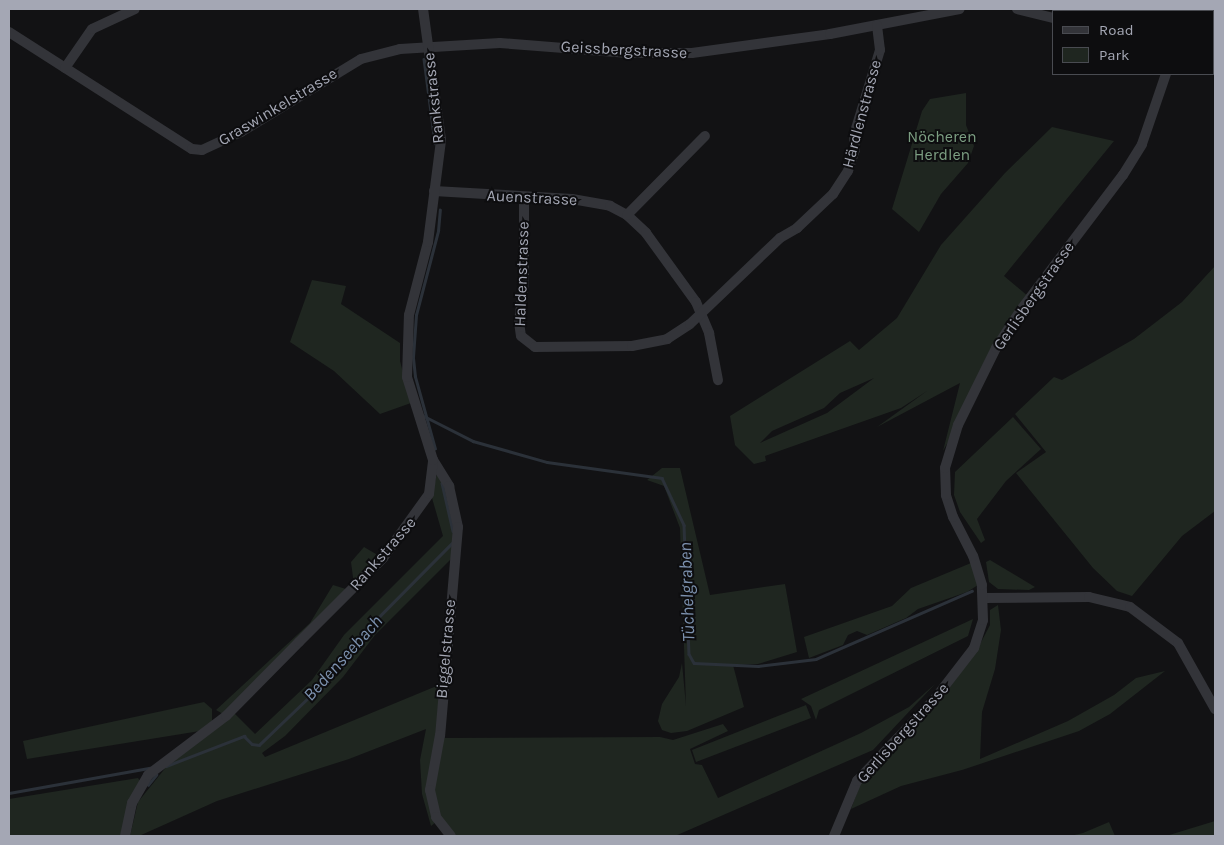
<!DOCTYPE html>
<meta charset="utf-8">
<style>
body{margin:0}
#map{position:relative;width:1224px;height:845px;overflow:hidden;background:#121214;font-family:Karla,sans-serif}
div>[style]{position:absolute}
[style*='--x']{left:calc(var(--x)*1px);top:calc(var(--y)*1px);width:calc(var(--w)*1px);rotate:calc(var(--a)*1deg)}
.green>*{inset:0;background:#1f2620}
.stream>*{height:2.5px;margin:-1.25px;padding:0 1.25px;transform-origin:1.25px;border-radius:1.25px;background:#2b3139}
.minor>*{height:10px;margin:-5px;padding:0 5px;transform-origin:5px;border-radius:5px;background:#333439}
span{translate:-50% -50%;white-space:nowrap;text-align:center;line-height:1.15;-webkit-text-stroke:4px #0d0d0f;paint-order:stroke}
.street-label{font-size:16px;color:#a4a7b4}
.park-label{font-size:16px;color:#7c9e82}
.water-label{font-size:18px;color:#7c91ae;font-style:italic}
.frame{position:absolute;inset:0;border:10px solid #a4a7b4;pointer-events:none}
.legend{position:absolute;left:1052px;top:10px;width:162px;height:65px;box-sizing:border-box;background:#0d0d0f;border:1px solid #494b51;margin:0;padding:6px 9px;list-style:none;font-size:15px;color:#a4a7b4}
.legend li{display:flex;align-items:center;gap:10px;height:25px}
.legend b{width:25px;border:1px solid #494b51}
</style>
<div id="map">
<div class="green">
<div style="clip-path:polygon(966px 93px,966px 125px,974px 146px,968px 163px,941px 194px,919px 232px,892px 209px,922px 111px,930px 99px)"></div>
<div style="clip-path:polygon(evenodd,1052px 127px,1114px 141px,1004px 276px,1029px 297px,943px 451px,960px 383px,877px 427px,927px 391px,901px 408px,765px 456px,766px 461px,754px 464px,735px 445px,730px 416px,850px 341px,859px 350px,897px 318px,941px 245px,1005px 173px,1052px 127px,874px 378px,827px 413px,760px 443px,772px 431px,824px 408px,840px 393px,874px 378px)"></div>
<div style="clip-path:polygon(1215px 266px,1215px 511px,1182px 536px,1132px 596px,1117px 591px,1093px 568px,1016px 473px,1046px 452px,1015px 414px,1054px 377px,1062px 380px,1134px 339px,1182px 302px)"></div>
<div style="clip-path:polygon(312px 280px,346px 286px,341px 304px,400px 343px,400px 361px,411px 403px,380px 414px,334px 371px,290px 342px)"></div>
<div style="clip-path:polygon(1013px 417px,1041px 449px,1006px 481px,977px 519px,985px 540px,981px 543px,960px 512px,954px 495px,955px 472px)"></div>
<div style="clip-path:polygon(662px 468px,680px 468px,710px 595px,785px 584px,797px 652px,758px 664px,733px 665px,744px 707px,687px 731px,671px 733px,662px 730px,658px 721px,662px 704px,679px 677px,682px 663px,686px 706px,680px 528px,664px 486px,647px 480px)"></div>
<div style="clip-path:polygon(437px 472px,446px 487px,455px 527px,453px 557px,375px 635px,343px 677px,285px 736px,262px 753px,265px 757px,439px 685px,437px 734px,426px 789px,436px 822px,431px 826px,422px 794px,420px 760px,426px 729px,349px 759px,217px 801px,139px 836px,130px 836px,138px 802px,175px 756px,234px 713px,255px 734px,312px 680px,344px 635px,443px 536px,432px 498px)"></div>
<div style="clip-path:polygon(364px 547px,381px 557px,354px 585px,351px 562px)"></div>
<div style="clip-path:polygon(990px 560px,1035px 587px,1029px 590px,998px 589px,989px 582px,986px 562px)"></div>
<div style="clip-path:polygon(971px 563px,978px 585px,967px 592px,918px 609px,906px 618px,867px 635px,857px 631px,848px 635px,843px 645px,809px 658px,804px 637px,892px 606px,911px 588px)"></div>
<div style="clip-path:polygon(333px 585px,349px 590px,223px 714px,216px 710px,310px 623px)"></div>
<div style="clip-path:polygon(998px 605px,1001px 630px,995px 669px,982px 712px,980px 759px,1068px 721px,1114px 695px,1136px 678px,1165px 671px,1110px 714px,1079px 731px,962px 770px,901px 786px,851px 809px,861px 782px,940px 701px,977px 650px,990px 625px,990px 610px)"></div>
<div style="clip-path:polygon(973px 619px,968px 636px,819px 710px,816px 720px,811px 706px,801px 699px)"></div>
<div style="clip-path:polygon(935px 684px,873px 750px,675px 836px,455px 836px,440px 816px,433px 789px,443px 738px,660px 737px,673px 740px,723px 724px,728px 731px,690px 749px,695px 764px,702px 765px,718px 798px,861px 733px,909px 707px)"></div>
<div style="clip-path:polygon(204px 702px,212px 709px,212px 723px,200px 731px,27px 759px,23px 741px)"></div>
<div style="clip-path:polygon(806px 705px,811px 718px,696px 762px,692px 750px)"></div>
<div style="clip-path:polygon(138px 778px,141px 783px,122px 836px,9px 836px,9px 799px)"></div>
<div style="clip-path:polygon(1215px 821px,1215px 836px,1166px 836px)"></div>
<div style="clip-path:polygon(1109px 822px,1115px 836px,1070px 836px,1083px 833px)"></div>
</div>
<div class="stream">
<div style="--x:424;--y:59;--w:85;--a:82.5"></div>
<div style="--x:424;--y:416;--w:55;--a:27"></div>
<div style="--x:473;--y:441;--w:77;--a:15.8"></div>
<div style="--x:547;--y:462;--w:116;--a:7.9"></div>
<div style="--x:662;--y:478;--w:52;--a:64.9"></div>
<div style="--x:684;--y:525;--w:129;--a:87.8"></div>
<div style="--x:689;--y:654;--w:10;--a:61"></div>
<div style="--x:694;--y:663;--w:64;--a:2.7"></div>
<div style="--x:758;--y:666;--w:58;--a:-6.9"></div>
<div style="--x:816;--y:659;--w:170;--a:-23.6"></div>
<div style="--x:435;--y:449;--w:75;--a:-105.5"></div>
<div style="--x:415;--y:377;--w:20;--a:-96"></div>
<div style="--x:413;--y:357;--w:42;--a:-85.9"></div>
<div style="--x:416;--y:315;--w:87;--a:-75.3"></div>
<div style="--x:438;--y:231;--w:21;--a:-85"></div>
<div style="--x:442;--y:483;--w:49;--a:77.1"></div>
<div style="--x:166;--y:766;--w:84;--a:-21"></div>
<div style="--x:244;--y:736;--w:11;--a:45"></div>
<div style="--x:252;--y:744;--w:7;--a:8"></div>
<div style="--x:259;--y:745;--w:98;--a:-43.8"></div>
<div style="--x:330;--y:677;--w:42;--a:-55.6"></div>
<div style="--x:354;--y:642;--w:141;--a:-45.3"></div>
<div style="--x:148;--y:785;--w:13;--a:-51"></div>
<div style="--x:9;--y:793;--w:143;--a:-10.1"></div>
</div>
<div class="minor">
<div style="--x:1017;--y:9;--w:37;--a:14"></div>
<div style="--x:1174;--y:9;--w:2;--a:90"></div>
<div style="--x:9;--y:32;--w:217;--a:32.6"></div>
<div style="--x:192;--y:149;--w:10;--a:6"></div>
<div style="--x:202;--y:150;--w:43;--a:-24.8"></div>
<div style="--x:241;--y:132;--w:140;--a:-31.3"></div>
<div style="--x:361;--y:59;--w:40;--a:-14.4"></div>
<div style="--x:400;--y:49;--w:100;--a:-3.4"></div>
<div style="--x:500;--y:43;--w:126;--a:4.5"></div>
<div style="--x:626;--y:53;--w:66;--a:0"></div>
<div style="--x:692;--y:53;--w:139;--a:-7.8"></div>
<div style="--x:830;--y:34;--w:132;--a:-10.9"></div>
<div style="--x:65;--y:68;--w:47;--a:-55.3"></div>
<div style="--x:92;--y:29;--w:47;--a:-24.9"></div>
<div style="--x:434;--y:191;--w:138;--a:3.3"></div>
<div style="--x:572;--y:199;--w:39;--a:10"></div>
<div style="--x:610;--y:206;--w:19;--a:28"></div>
<div style="--x:627;--y:215;--w:26;--a:43"></div>
<div style="--x:646;--y:233;--w:85;--a:54.1"></div>
<div style="--x:696;--y:302;--w:34;--a:67"></div>
<div style="--x:709;--y:333;--w:48;--a:79.2"></div>
<div style="--x:524;--y:198;--w:84;--a:90"></div>
<div style="--x:524;--y:282;--w:40;--a:97.1"></div>
<div style="--x:519;--y:322;--w:14;--a:82"></div>
<div style="--x:521;--y:336;--w:18;--a:38"></div>
<div style="--x:535;--y:347;--w:97;--a:-0.6"></div>
<div style="--x:632;--y:346;--w:36;--a:-11"></div>
<div style="--x:667;--y:339;--w:27;--a:-33"></div>
<div style="--x:690;--y:324;--w:124;--a:-43.7"></div>
<div style="--x:780;--y:238;--w:20;--a:-30"></div>
<div style="--x:797;--y:228;--w:50;--a:-43.4"></div>
<div style="--x:833;--y:194;--w:27;--a:-57"></div>
<div style="--x:848;--y:171;--w:22;--a:-72"></div>
<div style="--x:855;--y:150;--w:15;--a:-94"></div>
<div style="--x:854;--y:135;--w:89;--a:-73"></div>
<div style="--x:880;--y:50;--w:25;--a:-97"></div>
<div style="--x:627;--y:215;--w:111;--a:-45.4"></div>
<div style="--x:433;--y:460;--w:31;--a:58"></div>
<div style="--x:449;--y:486;--w:42;--a:77.6"></div>
<div style="--x:458;--y:527;--w:209;--a:94.9"></div>
<div style="--x:440;--y:735;--w:56;--a:100.3"></div>
<div style="--x:430;--y:790;--w:28;--a:77"></div>
<div style="--x:436;--y:817;--w:24;--a:52"></div>
<div style="--x:984;--y:598;--w:105;--a:-0.5"></div>
<div style="--x:1089;--y:597;--w:42;--a:13.7"></div>
<div style="--x:1130;--y:607;--w:60;--a:36.9"></div>
<div style="--x:1178;--y:643;--w:76;--a:60.7"></div>
<div style="--x:125;--y:836;--w:34;--a:-78"></div>
<div style="--x:132;--y:803;--w:32;--a:-60"></div>
<div style="--x:148;--y:775;--w:98;--a:-37.1"></div>
<div style="--x:226;--y:716;--w:104;--a:-45.4"></div>
<div style="--x:299;--y:642;--w:119;--a:-45"></div>
<div style="--x:383;--y:558;--w:79;--a:-54.3"></div>
<div style="--x:429;--y:494;--w:34;--a:-83"></div>
<div style="--x:433;--y:460;--w:87;--a:-107.4"></div>
<div style="--x:407;--y:377;--w:62;--a:-88.2"></div>
<div style="--x:409;--y:315;--w:75;--a:-75.4"></div>
<div style="--x:428;--y:242;--w:103;--a:-82.7"></div>
<div style="--x:441;--y:140;--w:132;--a:-97.8"></div>
<div style="--x:834;--y:836;--w:60;--a:-67.3"></div>
<div style="--x:857;--y:781;--w:112;--a:-46.5"></div>
<div style="--x:934;--y:700;--w:66;--a:-52.4"></div>
<div style="--x:974;--y:648;--w:29;--a:-72"></div>
<div style="--x:983;--y:620;--w:35;--a:-92"></div>
<div style="--x:982;--y:585;--w:30;--a:-107"></div>
<div style="--x:973;--y:556;--w:44;--a:-117.1"></div>
<div style="--x:953;--y:517;--w:23;--a:-108"></div>
<div style="--x:946;--y:495;--w:27;--a:-92"></div>
<div style="--x:945;--y:468;--w:45;--a:-73.2"></div>
<div style="--x:958;--y:425;--w:86;--a:-63.7"></div>
<div style="--x:996;--y:348;--w:44;--a:-57"></div>
<div style="--x:1020;--y:311;--w:171;--a:-52.9"></div>
<div style="--x:1123;--y:175;--w:36;--a:-58"></div>
<div style="--x:1142;--y:144;--w:74;--a:-71.1"></div>
</div>
<div class="street-label">
<span style="left:624px;top:50px;rotate:3deg">Geissbergstrasse</span>
<span style="left:434px;top:98px;rotate:-96deg">Rankstrasse</span>
<span style="left:278px;top:107px;rotate:-31deg">Graswinkelstrasse</span>
<span style="left:862px;top:114px;rotate:-75deg">Härdlenstrasse</span>
<span style="left:532px;top:198px;rotate:3deg">Auenstrasse</span>
<span style="left:522px;top:274px;rotate:-88deg">Haldenstrasse</span>
<span style="left:1034px;top:296px;rotate:-55deg">Gerlisbergstrasse</span>
<span style="left:383px;top:554px;rotate:-49deg">Rankstrasse</span>
<span style="left:446px;top:649px;rotate:-85deg">Biggelstrasse</span>
<span style="left:903px;top:733px;rotate:-48deg">Gerlisbergstrasse</span>
</div>
<div class="park-label">
<span style="left:942px;top:146px">Nöcheren<br>Herdlen</span>
</div>
<div class="water-label">
<span style="left:687px;top:592px;rotate:-92deg">Tüchelgraben</span>
<span style="left:343px;top:658px;rotate:-48deg">Bedenseebach</span>
</div>
<div class="frame"></div>
<ul class="legend">
<li><b style="height:6px;background:#333439"></b>Road</li>
<li><b style="height:14px;background:#1f2620"></b>Park</li>
</ul>
</div>
